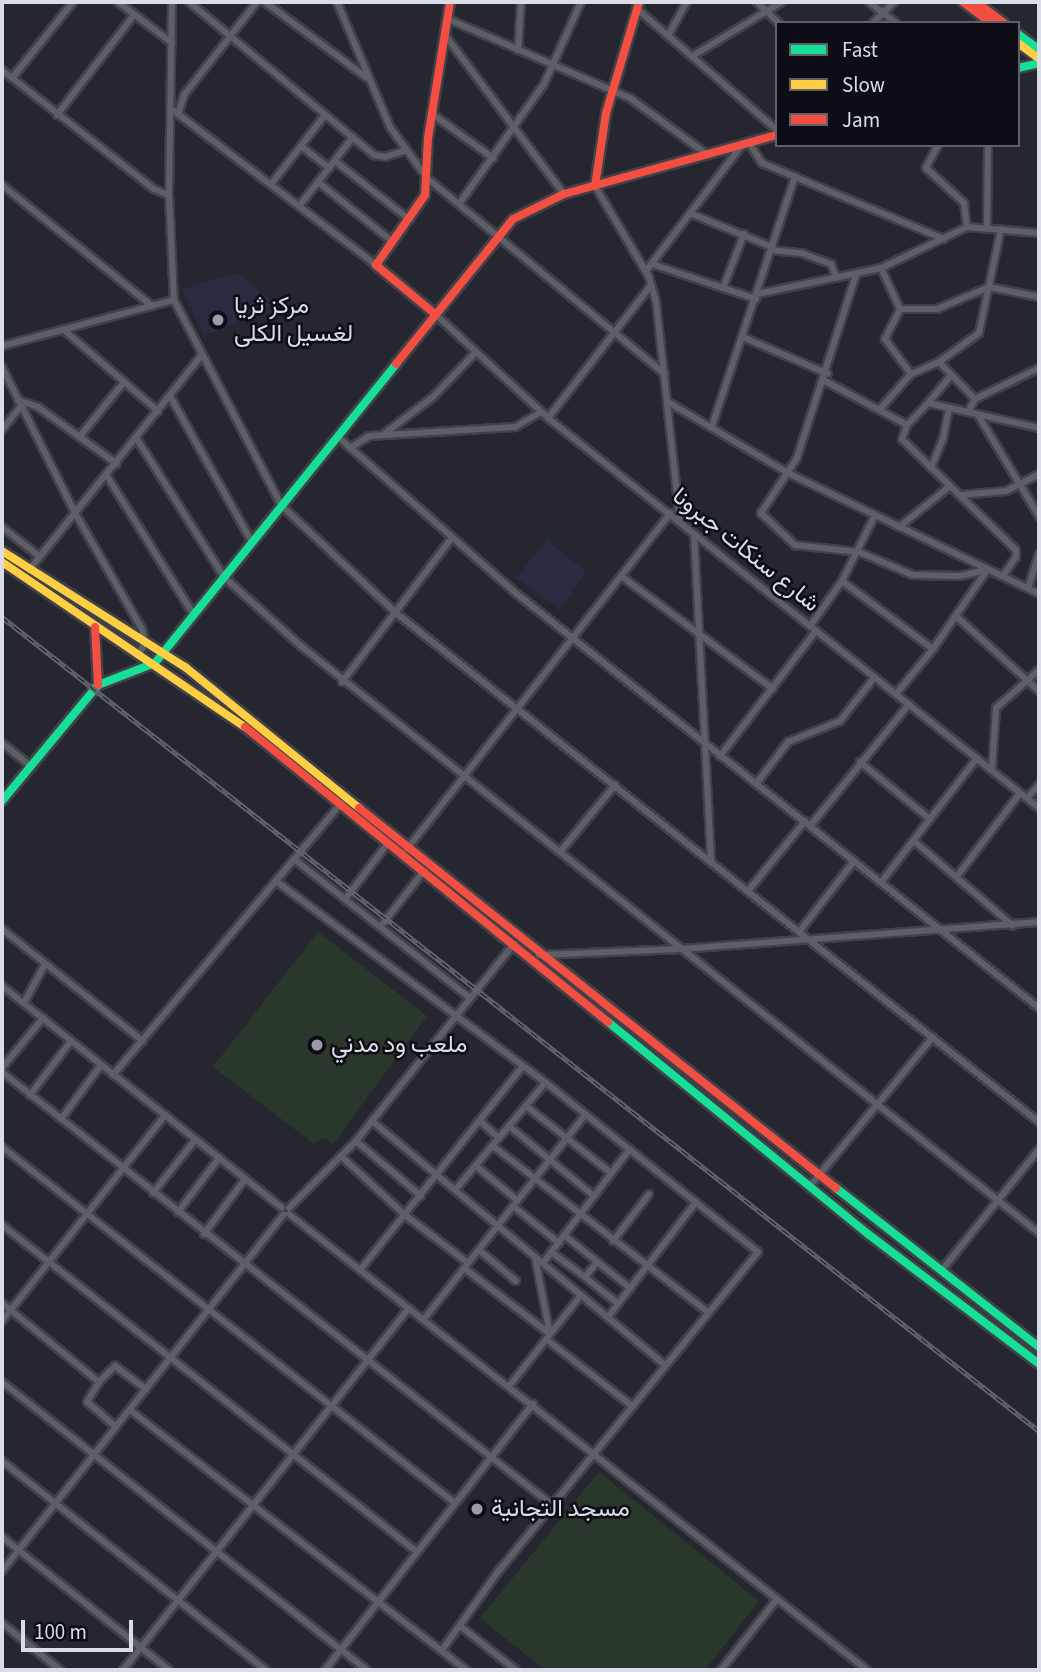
<!DOCTYPE html>
<meta charset="utf-8">
<style>
body{margin:0}
#map{position:relative;width:1041px;height:1672px;overflow:hidden;background:#262630;font-family:"Source Sans 3",Vazirmatn,sans-serif}
div>[style]{position:absolute}
[style*='--x']{left:calc(var(--x)*1px);top:calc(var(--y)*1px);width:calc(var(--w)*1px);rotate:calc(var(--a)*1deg)}
.built>*{inset:0;background:#292b40}
.green>*{inset:0;background:#2a382b}
.roads{filter:drop-shadow(2px 0 #404149) drop-shadow(-2px 0 #404149) drop-shadow(0 2px #404149) drop-shadow(0 -2px #404149)}
.street>*{height:6px;margin:-3px;padding:0 3px;transform-origin:3px;border-radius:3px;background:#5d5e66}
.fast>*{height:8px;margin:-4px;padding:0 4px;transform-origin:4px;border-radius:4px;background:#16e098}
.slow>*{height:8px;margin:-4px;padding:0 4px;transform-origin:4px;border-radius:4px;background:#ffcf43}
.jam>*{height:8px;margin:-4px;padding:0 4px;transform-origin:4px;border-radius:4px;background:#f24e42}
.rail>*{height:5px;margin-top:-2.5px;transform-origin:0;background:repeating-linear-gradient(90deg,#0d0d15 0 8px,#62636c 0 16px);box-sizing:border-box;border-block:2px solid #62636c}
.dots>*{width:19px;height:19px;translate:-50% -50%;box-sizing:border-box;border:4px solid #0d0d15;border-radius:50%}
span{translate:-50% -50%;white-space:nowrap;text-align:center;line-height:1.15;-webkit-text-stroke:5px #0d0d15;paint-order:stroke}
.poi-label{font-size:24px;color:#dadce7}
.left{translate:0 -50%;text-align:left}
.street-label{font-size:24px;color:#dadce7}
.frame{position:absolute;inset:0;border:4px solid #dadce7;pointer-events:none}
.legend{position:absolute;left:775px;top:21px;width:245px;height:126px;box-sizing:border-box;background:#0d0d15;border:2px solid #5f6069;margin:0;padding:9px 12px;list-style:none;font-size:21px;color:#dadce7}
.legend li{display:flex;align-items:center;gap:14px;height:35px}
.legend b{width:35px;border:2px solid #5f6069}
.scale{position:absolute;left:21px;top:1620px;width:112px;height:32px;box-sizing:border-box;border:4px solid #dadce7;border-top:0;padding-left:9px;font-size:21px;line-height:24px;white-space:nowrap;color:#dadce7;-webkit-text-stroke:5px #0d0d15;paint-order:stroke}
</style>
<div id="map">
<div class="built">
<div style="clip-path:polygon(236px 273px,277px 304px,204px 336px,182px 289px)"></div>
<div style="clip-path:polygon(547px 540px,586px 572px,560px 609px,516px 578px)"></div>
</div>
<div class="green">
<div style="clip-path:polygon(318px 932px,427px 1016px,333px 1144px,326px 1138px,313px 1143px,213px 1067px)"></div>
<div style="clip-path:polygon(599px 1472px,759px 1601px,705px 1670px,545px 1670px,480px 1618px)"></div>
</div>
<div class="roads">
<div class="street">
<div style="--x:118;--y:2;--w:68;--a:37.2"></div>
<div style="--x:172;--y:2;--w:193;--a:90.9"></div>
<div style="--x:169;--y:195;--w:105;--a:87.3"></div>
<div style="--x:174;--y:300;--w:231;--a:62.4"></div>
<div style="--x:281;--y:505;--w:158;--a:43.2"></div>
<div style="--x:396;--y:613;--w:820;--a:38.37"></div>
<div style="--x:189;--y:2;--w:240;--a:39.6"></div>
<div style="--x:374;--y:155;--w:11;--a:10"></div>
<div style="--x:385;--y:157;--w:20;--a:-18"></div>
<div style="--x:265;--y:2;--w:127;--a:36.7"></div>
<div style="--x:337;--y:2;--w:136;--a:67"></div>
<div style="--x:390;--y:127;--w:63;--a:54"></div>
<div style="--x:427;--y:178;--w:308;--a:39.5"></div>
<div style="--x:757;--y:2;--w:30;--a:44"></div>
<div style="--x:869;--y:2;--w:34;--a:38"></div>
<div style="--x:636;--y:8;--w:186;--a:40.9"></div>
<div style="--x:448;--y:19;--w:198;--a:23.5"></div>
<div style="--x:630;--y:98;--w:97;--a:36.2"></div>
<div style="--x:873;--y:23;--w:30;--a:-45"></div>
<div style="--x:669;--y:34;--w:37;--a:-61"></div>
<div style="--x:445;--y:35;--w:199;--a:53.2"></div>
<div style="--x:518;--y:50;--w:48;--a:-86.4"></div>
<div style="--x:694;--y:55;--w:103;--a:-31.1"></div>
<div style="--x:2;--y:70;--w:193;--a:38.1"></div>
<div style="--x:154;--y:189;--w:16;--a:22"></div>
<div style="--x:12;--y:78;--w:97;--a:-51.2"></div>
<div style="--x:170;--y:108;--w:259;--a:37.3"></div>
<div style="--x:431;--y:113;--w:77;--a:36"></div>
<div style="--x:178;--y:114;--w:20;--a:-72"></div>
<div style="--x:184;--y:95;--w:118;--a:-51.9"></div>
<div style="--x:57;--y:115;--w:126;--a:-52.4"></div>
<div style="--x:749;--y:143;--w:24;--a:57"></div>
<div style="--x:762;--y:163;--w:197;--a:22.7"></div>
<div style="--x:938;--y:145;--w:26;--a:118"></div>
<div style="--x:926;--y:168;--w:52;--a:42.6"></div>
<div style="--x:964;--y:203;--w:24;--a:83"></div>
<div style="--x:301;--y:146;--w:36;--a:38"></div>
<div style="--x:335;--y:161;--w:95;--a:38.2"></div>
<div style="--x:318;--y:182;--w:96;--a:38.7"></div>
<div style="--x:272;--y:183;--w:86;--a:-52.1"></div>
<div style="--x:2;--y:185;--w:193;--a:38.9"></div>
<div style="--x:595;--y:186;--w:106;--a:59.3"></div>
<div style="--x:649;--y:277;--w:25;--a:74"></div>
<div style="--x:656;--y:301;--w:222;--a:83.8"></div>
<div style="--x:459;--y:204;--w:147;--a:-54.7"></div>
<div style="--x:544;--y:84;--w:90;--a:-65.7"></div>
<div style="--x:300;--y:205;--w:86;--a:-52.1"></div>
<div style="--x:692;--y:214;--w:87;--a:22.4"></div>
<div style="--x:987;--y:228;--w:83;--a:-89.3"></div>
<div style="--x:771;--y:250;--w:30;--a:6"></div>
<div style="--x:801;--y:253;--w:32;--a:20"></div>
<div style="--x:831;--y:264;--w:15;--a:67"></div>
<div style="--x:652;--y:264;--w:110;--a:18.6"></div>
<div style="--x:881;--y:268;--w:45;--a:65.1"></div>
<div style="--x:646;--y:271;--w:158;--a:-52.7"></div>
<div style="--x:856;--y:275;--w:192;--a:107.9"></div>
<div style="--x:797;--y:458;--w:66;--a:123.2"></div>
<div style="--x:761;--y:513;--w:47;--a:43.3"></div>
<div style="--x:795;--y:545;--w:64;--a:6.2"></div>
<div style="--x:859;--y:552;--w:59;--a:23.1"></div>
<div style="--x:913;--y:575;--w:47;--a:1.2"></div>
<div style="--x:960;--y:576;--w:28;--a:-13"></div>
<div style="--x:723;--y:288;--w:58;--a:-68.7"></div>
<div style="--x:757;--y:294;--w:127;--a:-11.8"></div>
<div style="--x:881;--y:268;--w:95;--a:-25.5"></div>
<div style="--x:967;--y:227;--w:72;--a:4.8"></div>
<div style="--x:435;--y:314;--w:154;--a:42.6"></div>
<div style="--x:548;--y:418;--w:627;--a:38.46"></div>
<div style="--x:65;--y:331;--w:123;--a:40.7"></div>
<div style="--x:745;--y:338;--w:90;--a:23.4"></div>
<div style="--x:2;--y:346;--w:178;--a:-15"></div>
<div style="--x:939;--y:362;--w:52;--a:45.8"></div>
<div style="--x:2;--y:367;--w:163;--a:63.4"></div>
<div style="--x:75;--y:513;--w:134;--a:60"></div>
<div style="--x:142;--y:629;--w:13;--a:77"></div>
<div style="--x:145;--y:642;--w:14;--a:115"></div>
<div style="--x:911;--y:374;--w:44;--a:-126.6"></div>
<div style="--x:885;--y:339;--w:34;--a:-63"></div>
<div style="--x:900;--y:309;--w:37;--a:0"></div>
<div style="--x:937;--y:309;--w:56;--a:-22.9"></div>
<div style="--x:989;--y:287;--w:51;--a:11.3"></div>
<div style="--x:825;--y:381;--w:93;--a:28.2"></div>
<div style="--x:170;--y:396;--w:167;--a:60.7"></div>
<div style="--x:18;--y:400;--w:21;--a:19"></div>
<div style="--x:38;--y:407;--w:97;--a:35.8"></div>
<div style="--x:668;--y:402;--w:139;--a:30.6"></div>
<div style="--x:788;--y:473;--w:279;--a:25.7"></div>
<div style="--x:928;--y:403;--w:34;--a:-50"></div>
<div style="--x:880;--y:409;--w:47;--a:-48.5"></div>
<div style="--x:911;--y:374;--w:30;--a:-23"></div>
<div style="--x:939;--y:362;--w:49;--a:-35.9"></div>
<div style="--x:979;--y:333;--w:106;--a:-78.1"></div>
<div style="--x:968;--y:412;--w:15;--a:-62"></div>
<div style="--x:975;--y:399;--w:71;--a:-25.8"></div>
<div style="--x:978;--y:415;--w:118;--a:58.9"></div>
<div style="--x:548;--y:418;--w:168;--a:-52.2"></div>
<div style="--x:712;--y:426;--w:263;--a:-71.6"></div>
<div style="--x:2;--y:430;--w:31;--a:-52"></div>
<div style="--x:384;--y:434;--w:61;--a:-37.1"></div>
<div style="--x:433;--y:397;--w:61;--a:-46.3"></div>
<div style="--x:80;--y:436;--w:70;--a:-50.8"></div>
<div style="--x:337;--y:436;--w:233;--a:41.3"></div>
<div style="--x:512;--y:590;--w:673;--a:38.42"></div>
<div style="--x:137;--y:439;--w:163;--a:57.8"></div>
<div style="--x:224;--y:577;--w:103;--a:41.9"></div>
<div style="--x:301;--y:646;--w:943;--a:38.5"></div>
<div style="--x:350;--y:448;--w:22;--a:-32"></div>
<div style="--x:369;--y:436;--w:146;--a:-3.5"></div>
<div style="--x:515;--y:427;--w:30;--a:-30"></div>
<div style="--x:931;--y:468;--w:31;--a:-68"></div>
<div style="--x:943;--y:439;--w:32;--a:-79"></div>
<div style="--x:107;--y:476;--w:164;--a:58"></div>
<div style="--x:960;--y:495;--w:46;--a:-5"></div>
<div style="--x:1006;--y:491;--w:37;--a:-27"></div>
<div style="--x:2;--y:527;--w:47;--a:38.1"></div>
<div style="--x:899;--y:527;--w:65;--a:-38.8"></div>
<div style="--x:694;--y:534;--w:328;--a:87"></div>
<div style="--x:29;--y:570;--w:275;--a:-51.2"></div>
<div style="--x:621;--y:576;--w:189;--a:36.6"></div>
<div style="--x:1003;--y:576;--w:23;--a:-56"></div>
<div style="--x:1016;--y:557;--w:7;--a:-90"></div>
<div style="--x:1016;--y:550;--w:159;--a:-135.8"></div>
<div style="--x:902;--y:439;--w:15;--a:-70"></div>
<div style="--x:907;--y:425;--w:30;--a:-46"></div>
<div style="--x:928;--y:403;--w:114;--a:12.7"></div>
<div style="--x:842;--y:581;--w:114;--a:36.8"></div>
<div style="--x:1028;--y:588;--w:36;--a:-72"></div>
<div style="--x:957;--y:617;--w:110;--a:42.1"></div>
<div style="--x:810;--y:626;--w:55;--a:-54.6"></div>
<div style="--x:842;--y:581;--w:74;--a:-63.4"></div>
<div style="--x:342;--y:682;--w:180;--a:-52.7"></div>
<div style="--x:896;--y:694;--w:58;--a:-50.6"></div>
<div style="--x:933;--y:649;--w:96;--a:-55.6"></div>
<div style="--x:2;--y:743;--w:35;--a:39"></div>
<div style="--x:720;--y:756;--w:158;--a:-52.5"></div>
<div style="--x:860;--y:762;--w:90;--a:39.2"></div>
<div style="--x:992;--y:770;--w:62;--a:-86.3"></div>
<div style="--x:996;--y:708;--w:57;--a:-41.5"></div>
<div style="--x:756;--y:784;--w:53;--a:-52.7"></div>
<div style="--x:788;--y:742;--w:56;--a:-22"></div>
<div style="--x:840;--y:721;--w:55;--a:-51.7"></div>
<div style="--x:1027;--y:798;--w:18;--a:-47"></div>
<div style="--x:810;--y:826;--w:157;--a:-50.9"></div>
<div style="--x:914;--y:841;--w:130;--a:40.6"></div>
<div style="--x:407;--y:849;--w:427;--a:-51.9"></div>
<div style="--x:560;--y:852;--w:87;--a:-50.6"></div>
<div style="--x:294;--y:859;--w:224;--a:38.3"></div>
<div style="--x:958;--y:875;--w:103;--a:-52.9"></div>
<div style="--x:276;--y:881;--w:349;--a:36.8"></div>
<div style="--x:555;--y:1090;--w:260;--a:38.6"></div>
<div style="--x:758;--y:1252;--w:409;--a:129.1"></div>
<div style="--x:500;--y:1569;--w:100;--a:125.6"></div>
<div style="--x:882;--y:881;--w:155;--a:-52.3"></div>
<div style="--x:748;--y:891;--w:90;--a:-50.8"></div>
<div style="--x:346;--y:898;--w:69;--a:-52.6"></div>
<div style="--x:381;--y:926;--w:68;--a:-52.1"></div>
<div style="--x:2;--y:929;--w:180;--a:38.5"></div>
<div style="--x:799;--y:932;--w:90;--a:-52.2"></div>
<div style="--x:539;--y:955;--w:142;--a:-2.4"></div>
<div style="--x:681;--y:949;--w:359;--a:-4.3"></div>
<div style="--x:2;--y:986;--w:357;--a:38.4"></div>
<div style="--x:24;--y:1003;--w:44;--a:-61.7"></div>
<div style="--x:2;--y:1068;--w:65;--a:-50.6"></div>
<div style="--x:2;--y:1072;--w:700;--a:38.21"></div>
<div style="--x:113;--y:1075;--w:355;--a:-50"></div>
<div style="--x:30;--y:1095;--w:68;--a:-52.8"></div>
<div style="--x:526;--y:1106;--w:108;--a:38.2"></div>
<div style="--x:61;--y:1119;--w:67;--a:-53.5"></div>
<div style="--x:372;--y:1121;--w:381;--a:39.8"></div>
<div style="--x:480;--y:1121;--w:25;--a:42"></div>
<div style="--x:509;--y:1126;--w:110;--a:39.5"></div>
<div style="--x:356;--y:1141;--w:85;--a:40.2"></div>
<div style="--x:493;--y:1146;--w:272;--a:37.7"></div>
<div style="--x:2;--y:1147;--w:576;--a:38.16"></div>
<div style="--x:341;--y:1156;--w:87;--a:42.7"></div>
<div style="--x:405;--y:1215;--w:79;--a:37.3"></div>
<div style="--x:476;--y:1166;--w:53;--a:39.7"></div>
<div style="--x:810;--y:1186;--w:193;--a:-50.5"></div>
<div style="--x:455;--y:1190;--w:140;--a:-49.9"></div>
<div style="--x:153;--y:1193;--w:68;--a:-51.6"></div>
<div style="--x:513;--y:1206;--w:59;--a:38.8"></div>
<div style="--x:289;--y:1208;--w:95;--a:-45"></div>
<div style="--x:356;--y:1141;--w:253;--a:-51.3"></div>
<div style="--x:178;--y:1212;--w:68;--a:-52.8"></div>
<div style="--x:289;--y:1214;--w:736;--a:38.27"></div>
<div style="--x:2;--y:1225;--w:527;--a:38.22"></div>
<div style="--x:204;--y:1234;--w:69;--a:-53.3"></div>
<div style="--x:564;--y:1235;--w:85;--a:38.8"></div>
<div style="--x:613;--y:1241;--w:59;--a:-52.5"></div>
<div style="--x:479;--y:1250;--w:48;--a:40"></div>
<div style="--x:551;--y:1252;--w:42;--a:36.3"></div>
<div style="--x:585;--y:1277;--w:19;--a:-51"></div>
<div style="--x:535;--y:1257;--w:78;--a:79"></div>
<div style="--x:543;--y:1263;--w:143;--a:-52.7"></div>
<div style="--x:464;--y:1268;--w:108;--a:37.5"></div>
<div style="--x:360;--y:1270;--w:260;--a:-51.4"></div>
<div style="--x:941;--y:1271;--w:156;--a:-51.2"></div>
<div style="--x:585;--y:1277;--w:40;--a:39"></div>
<div style="--x:2;--y:1303;--w:125;--a:39.2"></div>
<div style="--x:608;--y:1317;--w:145;--a:-52.6"></div>
<div style="--x:424;--y:1319;--w:260;--a:-51.7"></div>
<div style="--x:2;--y:1321;--w:263;--a:-51.6"></div>
<div style="--x:546;--y:1339;--w:109;--a:37.9"></div>
<div style="--x:2;--y:1382;--w:465;--a:38.3"></div>
<div style="--x:510;--y:1385;--w:115;--a:-51.7"></div>
<div style="--x:130;--y:1410;--w:426;--a:37.7"></div>
<div style="--x:116;--y:1427;--w:38;--a:-139"></div>
<div style="--x:87;--y:1402;--w:23;--a:-59"></div>
<div style="--x:99;--y:1382;--w:23;--a:-45"></div>
<div style="--x:115;--y:1366;--w:39;--a:37"></div>
<div style="--x:2;--y:1461;--w:337;--a:38.4"></div>
<div style="--x:2;--y:1537;--w:213;--a:38.5"></div>
<div style="--x:2;--y:1571;--w:454;--a:-51.7"></div>
<div style="--x:2;--y:1623;--w:75;--a:39"></div>
<div style="--x:460;--y:1626;--w:71;--a:38.2"></div>
<div style="--x:123;--y:1670;--w:461;--a:-51.7"></div>
<div style="--x:325;--y:1670;--w:338;--a:-52"></div>
<div style="--x:721;--y:1670;--w:90;--a:-51.7"></div>
</div>
<div class="fast">
<div style="--x:1018;--y:34;--w:26;--a:36"></div>
<div style="--x:1018;--y:68;--w:22;--a:-13"></div>
<div style="--x:2;--y:801;--w:151;--a:-50.4"></div>
<div style="--x:98;--y:685;--w:61;--a:-21.1"></div>
<div style="--x:155;--y:663;--w:384;--a:-51.1"></div>
<div style="--x:608;--y:1022;--w:335;--a:39.2"></div>
<div style="--x:868;--y:1234;--w:215;--a:37.2"></div>
<div style="--x:836;--y:1188;--w:258;--a:38.1"></div>
</div>
<div class="slow">
<div style="--x:1018;--y:43;--w:26;--a:37"></div>
<div style="--x:2;--y:551;--w:217;--a:32.4"></div>
<div style="--x:185;--y:667;--w:224;--a:39"></div>
<div style="--x:2;--y:562;--w:294;--a:34.2"></div>
</div>
<div class="jam">
<div style="--x:963;--y:2;--w:35;--a:37"></div>
<div style="--x:976;--y:2;--w:35;--a:37"></div>
<div style="--x:595;--y:186;--w:74;--a:-81.4"></div>
<div style="--x:606;--y:113;--w:116;--a:-73.4"></div>
<div style="--x:435;--y:314;--w:77;--a:-140.3"></div>
<div style="--x:376;--y:265;--w:85;--a:-55"></div>
<div style="--x:425;--y:195;--w:57;--a:-87"></div>
<div style="--x:428;--y:138;--w:138;--a:-80.8"></div>
<div style="--x:396;--y:364;--w:186;--a:-51.1"></div>
<div style="--x:513;--y:219;--w:57;--a:-26.1"></div>
<div style="--x:564;--y:194;--w:221;--a:-15.5"></div>
<div style="--x:95;--y:627;--w:58;--a:87"></div>
<div style="--x:245;--y:727;--w:468;--a:39.1"></div>
<div style="--x:359;--y:808;--w:610;--a:38.54"></div>
</div>
</div>
<div class="rail">
<div style="--x:2;--y:617;--w:1318;--a:38.13"></div>
</div>
<div class="dots">
<div style="left:218px;top:320px;background:#9b9ca7"></div>
<div style="left:317px;top:1045px;background:#9b9ca7"></div>
<div style="left:477px;top:1509px;background:#9b9ca7"></div>
</div>
<div class="poi-label">
<span class="left" style="left:234px;top:320px">مركز ثريا<br>لغسيل الكلى</span>
<span class="left" style="left:331px;top:1045px">ملعب ود مدني</span>
<span class="left" style="left:491px;top:1509px">مسجد التجانية</span>
</div>
<div class="street-label">
<span style="left:746px;top:550px;rotate:39deg">شارع سنكات جبرونا</span>
</div>
<div class="frame"></div>
<ul class="legend">
<li><b style="height:9px;background:#16e098"></b>Fast</li>
<li><b style="height:9px;background:#ffcf43"></b>Slow</li>
<li><b style="height:9px;background:#f24e42"></b>Jam</li>
</ul>
<div class="scale">100 m</div>
</div>
